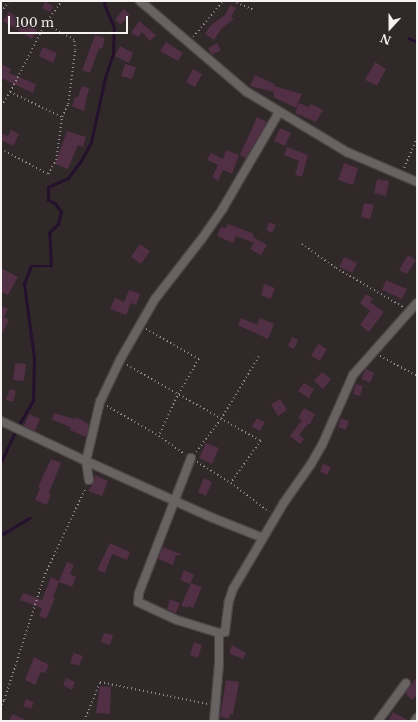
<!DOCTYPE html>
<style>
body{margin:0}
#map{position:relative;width:418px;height:722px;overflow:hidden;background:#302829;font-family:"Libre Baskerville",serif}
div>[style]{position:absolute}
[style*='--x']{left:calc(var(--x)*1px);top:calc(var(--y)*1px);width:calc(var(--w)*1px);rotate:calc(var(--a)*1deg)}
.stream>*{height:2.5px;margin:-1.25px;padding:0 1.25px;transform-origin:1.25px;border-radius:1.25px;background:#25112d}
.building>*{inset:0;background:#512f44}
.path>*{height:1.5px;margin-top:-0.75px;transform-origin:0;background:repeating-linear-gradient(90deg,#958f8f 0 1px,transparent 0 4px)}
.roads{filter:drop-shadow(1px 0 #4c4445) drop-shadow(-1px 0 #4c4445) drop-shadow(0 1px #4c4445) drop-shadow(0 -1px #4c4445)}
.street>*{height:8px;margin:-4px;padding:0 4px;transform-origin:4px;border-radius:4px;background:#686362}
span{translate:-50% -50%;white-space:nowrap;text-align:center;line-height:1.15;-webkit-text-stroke:4px #302829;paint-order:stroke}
.frame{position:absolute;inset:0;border:2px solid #f7f2f2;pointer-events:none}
.north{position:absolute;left:370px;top:8px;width:40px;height:40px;-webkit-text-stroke:3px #302829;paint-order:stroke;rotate:201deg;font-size:11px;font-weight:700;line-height:16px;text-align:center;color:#f7f2f2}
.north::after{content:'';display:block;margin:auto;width:14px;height:18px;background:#f7f2f2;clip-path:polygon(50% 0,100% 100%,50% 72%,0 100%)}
.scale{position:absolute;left:8px;top:16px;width:120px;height:18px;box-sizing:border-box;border:2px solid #f7f2f2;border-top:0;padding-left:5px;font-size:12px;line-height:14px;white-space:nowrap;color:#f7f2f2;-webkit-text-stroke:3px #302829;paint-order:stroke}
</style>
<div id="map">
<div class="stream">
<div style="--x:409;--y:38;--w:9;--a:27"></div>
<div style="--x:1;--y:462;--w:35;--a:-65"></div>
<div style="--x:16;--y:430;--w:34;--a:-60"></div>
<div style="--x:33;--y:401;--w:43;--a:-88.7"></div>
<div style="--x:34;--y:358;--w:75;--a:-97.7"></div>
<div style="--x:24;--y:284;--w:19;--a:-69"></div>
<div style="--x:31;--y:266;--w:20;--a:0"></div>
<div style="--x:51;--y:266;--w:33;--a:-93"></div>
<div style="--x:49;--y:233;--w:13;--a:-45"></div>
<div style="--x:58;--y:224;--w:12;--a:-76"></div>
<div style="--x:61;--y:212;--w:10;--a:-127"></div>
<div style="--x:55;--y:204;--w:8;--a:-150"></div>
<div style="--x:48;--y:200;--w:13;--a:-90"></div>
<div style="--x:48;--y:187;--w:22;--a:-24"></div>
<div style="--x:68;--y:178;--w:21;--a:-53"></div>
<div style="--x:81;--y:161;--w:21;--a:-62"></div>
<div style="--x:91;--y:142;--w:66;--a:-77.7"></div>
<div style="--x:105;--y:78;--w:26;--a:-72"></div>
<div style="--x:113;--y:53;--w:25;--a:-88"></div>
<div style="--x:114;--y:28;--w:25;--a:-113"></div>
<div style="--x:104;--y:5;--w:4;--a:-76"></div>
<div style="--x:1;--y:535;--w:33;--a:-31"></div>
</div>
<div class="building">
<div style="clip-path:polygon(45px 2px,53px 6px,50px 12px,42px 8px)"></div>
<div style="clip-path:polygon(230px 5px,236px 8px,231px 17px,234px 19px,221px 29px,214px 40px,205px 34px,210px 26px,225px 15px)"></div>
<div style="clip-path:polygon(124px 9px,130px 15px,120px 25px,115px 19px)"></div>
<div style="clip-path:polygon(9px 12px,21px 20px,20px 21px,37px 30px,32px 39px,3px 21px)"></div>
<div style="clip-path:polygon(139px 21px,156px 35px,150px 41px,142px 32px,138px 37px,131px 33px)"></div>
<div style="clip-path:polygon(95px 35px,105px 38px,102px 49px,99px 48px,90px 73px,82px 70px)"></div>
<div style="clip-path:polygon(166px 42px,183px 53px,178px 61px,160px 51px)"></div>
<div style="clip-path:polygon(217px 43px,221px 50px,212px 55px,208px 48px)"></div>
<div style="clip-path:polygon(120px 46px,133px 53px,129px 63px,115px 56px)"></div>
<div style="clip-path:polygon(43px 47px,57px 53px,53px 63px,39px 56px)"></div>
<div style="clip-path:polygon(375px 62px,386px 69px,377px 86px,365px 80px)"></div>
<div style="clip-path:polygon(1px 64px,11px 69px,9px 73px,36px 84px,33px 93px,1px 78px)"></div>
<div style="clip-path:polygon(125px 64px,136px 67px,132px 79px,121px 76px)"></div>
<div style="clip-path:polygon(193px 69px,202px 74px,195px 87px,186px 82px)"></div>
<div style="clip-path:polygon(255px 75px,275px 84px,274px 86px,302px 94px,296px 108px,273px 97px,274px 92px,250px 86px)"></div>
<div style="clip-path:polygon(82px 86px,89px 88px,84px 111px,72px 106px,75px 97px,78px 97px)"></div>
<div style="clip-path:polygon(299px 103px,309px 107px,311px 104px,323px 110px,316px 122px,295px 113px)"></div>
<div style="clip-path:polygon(257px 117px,267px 122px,246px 158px,240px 155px)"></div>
<div style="clip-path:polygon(280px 128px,291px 133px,285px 146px,274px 141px)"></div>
<div style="clip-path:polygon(11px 130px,19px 134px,13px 146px,1px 140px,1px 133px,8px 136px)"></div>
<div style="clip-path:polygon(67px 131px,86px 137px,83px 147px,78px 145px,68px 169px,55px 164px)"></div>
<div style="clip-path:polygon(287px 147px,308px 155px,302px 177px,295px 175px,299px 161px,284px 155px)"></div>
<div style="clip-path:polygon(226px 150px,239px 155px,232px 174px,223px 170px,218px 181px,212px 177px,218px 165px,207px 160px,211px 153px,223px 159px)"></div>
<div style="clip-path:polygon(344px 163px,358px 168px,353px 185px,338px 180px)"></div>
<div style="clip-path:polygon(377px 179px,389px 181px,386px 196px,374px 193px)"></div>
<div style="clip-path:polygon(364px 203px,374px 205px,370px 219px,361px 217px)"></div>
<div style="clip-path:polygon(269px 222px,276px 225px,272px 233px,266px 230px)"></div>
<div style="clip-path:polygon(228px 224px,254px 234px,253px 237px,267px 245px,261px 255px,250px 249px,254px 243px,236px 236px,233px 243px,217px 236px,221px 227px,226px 228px)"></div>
<div style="clip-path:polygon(140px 244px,150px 251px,141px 264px,131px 257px)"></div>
<div style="clip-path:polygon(408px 255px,416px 260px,407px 274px,399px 270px)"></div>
<div style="clip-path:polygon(344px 257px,357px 263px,352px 273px,339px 267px)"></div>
<div style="clip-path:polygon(1px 268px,18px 277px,8px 295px,1px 292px)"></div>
<div style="clip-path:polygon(386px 280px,407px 289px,402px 299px,382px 290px)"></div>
<div style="clip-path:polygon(264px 284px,275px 288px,271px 299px,261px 295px)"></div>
<div style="clip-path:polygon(129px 290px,140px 294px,136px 305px,131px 303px,126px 315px,110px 309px,115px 298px,124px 302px)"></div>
<div style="clip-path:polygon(366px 294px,373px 299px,370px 302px,384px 312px,369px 332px,360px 325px,370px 311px,360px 303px)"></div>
<div style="clip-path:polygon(1px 306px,8px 309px,4px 317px,9px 320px,1px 336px)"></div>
<div style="clip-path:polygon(241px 318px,257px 325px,260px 318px,274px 324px,268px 339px,238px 325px)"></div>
<div style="clip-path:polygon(292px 337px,298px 340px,294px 349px,288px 346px)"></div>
<div style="clip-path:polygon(318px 344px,327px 349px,320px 361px,311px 356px)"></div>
<div style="clip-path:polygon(15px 363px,26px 364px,24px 381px,13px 380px)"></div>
<div style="clip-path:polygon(366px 369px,374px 373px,370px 383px,361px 379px)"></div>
<div style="clip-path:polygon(322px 372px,331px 379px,323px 389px,314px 381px)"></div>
<div style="clip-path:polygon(304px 383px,314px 389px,309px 398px,298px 391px)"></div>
<div style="clip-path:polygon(356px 384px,363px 386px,360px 396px,353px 394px)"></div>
<div style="clip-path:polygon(10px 389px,16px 391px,13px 402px,6px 400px)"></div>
<div style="clip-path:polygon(280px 399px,287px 410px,278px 416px,271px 404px)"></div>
<div style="clip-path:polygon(304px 408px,315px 414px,310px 424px,308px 424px,299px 435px,304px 439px,300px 444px,290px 436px,302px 420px,298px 418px)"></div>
<div style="clip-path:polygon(54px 413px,75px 419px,76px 417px,89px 424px,86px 437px,70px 430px,71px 427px,52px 420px)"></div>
<div style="clip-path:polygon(29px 414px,40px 419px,35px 431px,24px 426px)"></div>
<div style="clip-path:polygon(257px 418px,265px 422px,260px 431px,252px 427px)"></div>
<div style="clip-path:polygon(341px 418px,349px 421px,346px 430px,338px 427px)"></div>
<div style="clip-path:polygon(206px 443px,219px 448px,212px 464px,199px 458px)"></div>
<div style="clip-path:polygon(51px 459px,61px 463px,49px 493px,51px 494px,47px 505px,35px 500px,40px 488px,38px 487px)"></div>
<div style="clip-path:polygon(323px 464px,331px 467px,327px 475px,320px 472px)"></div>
<div style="clip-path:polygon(95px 475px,108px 481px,102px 496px,88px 491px,94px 482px)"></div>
<div style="clip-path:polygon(204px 478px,212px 482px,206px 496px,198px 492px)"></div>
<div style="clip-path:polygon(110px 543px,130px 552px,127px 560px,112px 554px,105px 573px,97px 570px)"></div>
<div style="clip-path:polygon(163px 547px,183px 555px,176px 555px,173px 565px,158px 559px)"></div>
<div style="clip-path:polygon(67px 562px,74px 565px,70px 574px,76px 577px,72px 587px,59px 582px,53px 597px,55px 598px,46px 619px,39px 616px,42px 608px,20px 600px,23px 593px,42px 600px,51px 577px,59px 581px)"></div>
<div style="clip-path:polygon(184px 570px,194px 575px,190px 584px,180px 580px)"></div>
<div style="clip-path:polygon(191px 583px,202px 587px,193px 608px,188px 606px,187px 608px,181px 606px)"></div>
<div style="clip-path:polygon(170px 599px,180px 603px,176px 613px,167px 609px)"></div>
<div style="clip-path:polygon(104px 633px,113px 635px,110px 645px,101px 642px)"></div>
<div style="clip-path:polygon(194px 642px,202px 645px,198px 658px,190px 655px)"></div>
<div style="clip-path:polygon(232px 645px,246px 653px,243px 659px,229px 653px)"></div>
<div style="clip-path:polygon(74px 653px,83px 656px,79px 666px,70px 663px)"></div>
<div style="clip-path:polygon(34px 657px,49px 665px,45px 673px,41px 672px,35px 685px,25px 680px)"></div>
<div style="clip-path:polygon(417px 677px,417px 695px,412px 700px,405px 693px)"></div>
<div style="clip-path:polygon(66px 678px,75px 682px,72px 690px,63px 685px)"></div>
<div style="clip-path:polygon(226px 680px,239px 682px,233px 715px,230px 714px,229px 719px,220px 717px)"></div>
<div style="clip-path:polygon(100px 686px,111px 687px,110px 714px,96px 713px)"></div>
<div style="clip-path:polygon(26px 699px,34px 702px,31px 709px,23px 706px)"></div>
<div style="clip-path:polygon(393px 712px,409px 721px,388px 721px)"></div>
<div style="clip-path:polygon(12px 714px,28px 721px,9px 721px)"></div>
</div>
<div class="path">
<div style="--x:233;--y:1;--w:23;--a:23"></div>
<div style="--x:1;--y:12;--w:14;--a:-54"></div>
<div style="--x:193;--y:37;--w:47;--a:-50.2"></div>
<div style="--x:10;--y:92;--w:58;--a:25.7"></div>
<div style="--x:1;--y:106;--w:17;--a:-57"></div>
<div style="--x:10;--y:92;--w:76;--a:-62.8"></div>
<div style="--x:45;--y:24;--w:29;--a:-54"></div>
<div style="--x:1;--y:149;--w:53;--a:28"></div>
<div style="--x:48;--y:174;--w:16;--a:-60"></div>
<div style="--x:56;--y:160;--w:43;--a:-82.1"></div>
<div style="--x:62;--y:117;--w:14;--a:-65"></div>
<div style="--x:68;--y:104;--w:54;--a:-82.6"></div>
<div style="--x:75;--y:50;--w:10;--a:-96"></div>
<div style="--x:74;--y:40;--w:33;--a:-151"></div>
<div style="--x:404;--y:168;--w:33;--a:-67"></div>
<div style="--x:302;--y:244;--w:42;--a:35.2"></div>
<div style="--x:336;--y:268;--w:78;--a:30.2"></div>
<div style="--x:146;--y:329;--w:61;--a:29.5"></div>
<div style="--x:199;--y:359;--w:39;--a:120"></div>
<div style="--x:179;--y:393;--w:47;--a:114.9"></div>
<div style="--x:380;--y:356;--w:42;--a:28.4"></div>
<div style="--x:127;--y:365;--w:154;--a:29.6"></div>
<div style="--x:261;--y:441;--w:52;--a:125.5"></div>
<div style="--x:107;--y:406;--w:60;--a:30"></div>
<div style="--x:159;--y:436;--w:32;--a:35"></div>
<div style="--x:196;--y:452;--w:41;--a:-52.9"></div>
<div style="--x:221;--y:419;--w:74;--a:-58.9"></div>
<div style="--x:197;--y:462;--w:40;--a:32"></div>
<div style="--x:231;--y:483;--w:48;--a:37.3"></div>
<div style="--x:1;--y:705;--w:6;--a:-59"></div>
<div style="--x:4;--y:700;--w:133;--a:-72"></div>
<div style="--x:45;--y:574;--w:96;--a:-64.8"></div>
<div style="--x:84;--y:721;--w:42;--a:-67.7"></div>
<div style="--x:100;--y:682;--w:110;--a:11.5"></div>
</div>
<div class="roads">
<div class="street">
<div style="--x:140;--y:1;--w:140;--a:40.4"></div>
<div style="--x:247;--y:92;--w:117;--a:31"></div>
<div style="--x:347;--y:152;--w:76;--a:23.2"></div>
<div style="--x:1;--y:421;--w:94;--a:25.2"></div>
<div style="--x:86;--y:461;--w:139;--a:24.2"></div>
<div style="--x:213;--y:518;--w:54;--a:21.8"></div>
<div style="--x:191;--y:458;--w:145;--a:111.1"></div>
<div style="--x:139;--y:593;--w:9;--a:96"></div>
<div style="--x:138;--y:602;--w:43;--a:24.8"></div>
<div style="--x:177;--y:620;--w:44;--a:17.2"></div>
<div style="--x:89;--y:480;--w:19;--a:-99"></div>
<div style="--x:86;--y:461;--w:61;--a:-76.7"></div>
<div style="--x:100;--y:402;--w:47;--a:-64.5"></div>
<div style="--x:120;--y:360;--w:70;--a:-60.2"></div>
<div style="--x:155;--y:299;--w:75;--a:-52.1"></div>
<div style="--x:201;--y:240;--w:39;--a:-55"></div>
<div style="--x:223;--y:208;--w:111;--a:-59.7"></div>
<div style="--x:214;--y:721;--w:57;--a:-85"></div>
<div style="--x:219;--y:664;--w:31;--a:-90"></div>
<div style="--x:219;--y:633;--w:6;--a:-9"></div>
<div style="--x:225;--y:632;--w:31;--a:-83"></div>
<div style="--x:229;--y:601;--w:13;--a:-72"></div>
<div style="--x:233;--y:589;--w:99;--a:-59.5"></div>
<div style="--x:283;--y:504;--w:49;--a:-55"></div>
<div style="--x:311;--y:464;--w:22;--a:-60"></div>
<div style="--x:322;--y:445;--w:77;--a:-66.1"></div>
<div style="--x:353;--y:375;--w:96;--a:-48.4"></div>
<div style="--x:378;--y:721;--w:47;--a:-53.6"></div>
<div style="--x:415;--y:721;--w:4;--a:-56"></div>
</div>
</div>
<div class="frame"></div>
<div class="north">N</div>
<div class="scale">100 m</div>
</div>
